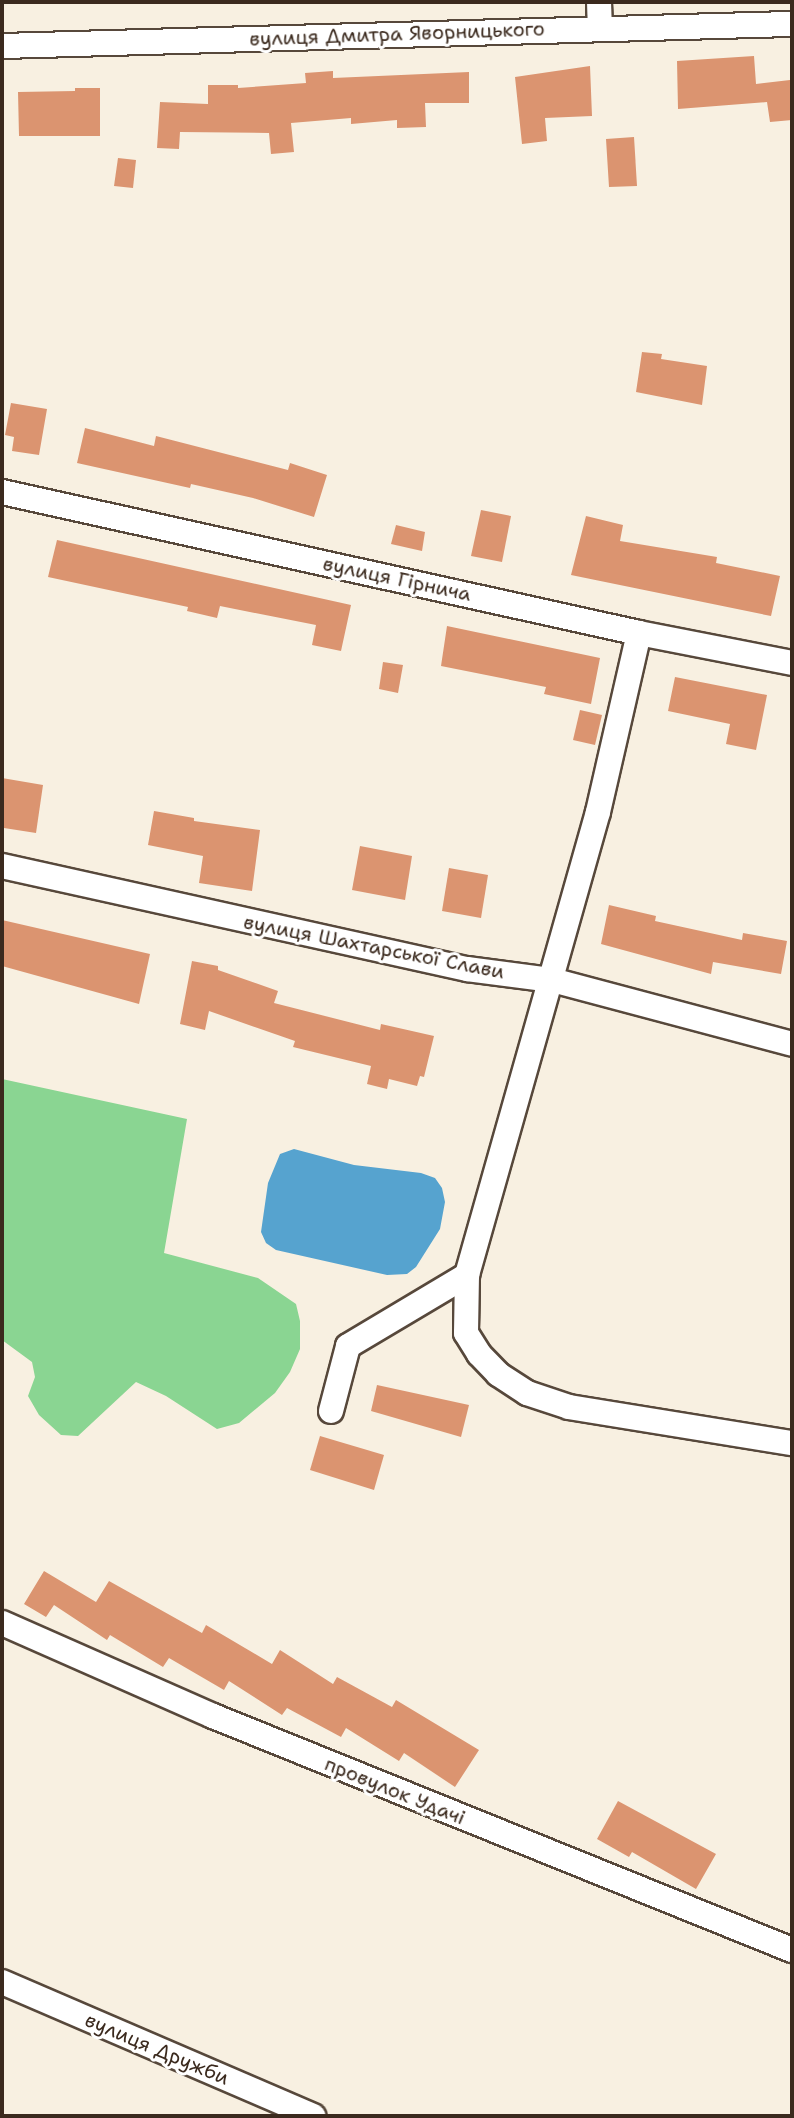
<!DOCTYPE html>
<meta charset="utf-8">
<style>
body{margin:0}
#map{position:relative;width:794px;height:2118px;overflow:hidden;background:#f8f0e1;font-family:"Shantell Sans",sans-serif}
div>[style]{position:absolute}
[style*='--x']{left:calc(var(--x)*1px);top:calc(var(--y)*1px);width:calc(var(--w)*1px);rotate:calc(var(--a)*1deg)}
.green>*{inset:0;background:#8ad592}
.water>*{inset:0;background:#56a3cf}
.building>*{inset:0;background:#db9470}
.roads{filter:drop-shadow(2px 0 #57483b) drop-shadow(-2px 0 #57483b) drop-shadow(0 2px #57483b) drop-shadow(0 -2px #57483b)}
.minor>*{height:24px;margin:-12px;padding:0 12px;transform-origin:12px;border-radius:12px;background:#fff}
span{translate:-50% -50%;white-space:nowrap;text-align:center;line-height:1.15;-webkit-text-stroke:6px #fff;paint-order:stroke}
.street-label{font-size:20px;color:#3b2a1e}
.frame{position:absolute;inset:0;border:4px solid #3b2a1e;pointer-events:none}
</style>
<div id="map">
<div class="green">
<div style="clip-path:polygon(2px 1079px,187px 1119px,164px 1253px,258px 1278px,296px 1304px,300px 1321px,300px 1349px,290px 1372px,275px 1393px,239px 1423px,217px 1429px,166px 1396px,136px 1382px,78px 1436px,61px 1435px,39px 1415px,28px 1396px,35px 1377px,32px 1362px,2px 1340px)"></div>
</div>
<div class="water">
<div style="clip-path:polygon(294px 1149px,354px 1165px,421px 1173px,435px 1178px,442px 1188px,445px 1202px,440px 1229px,416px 1267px,407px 1274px,387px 1275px,276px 1250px,266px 1243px,261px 1232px,268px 1183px,280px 1154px)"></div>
</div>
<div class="building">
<div style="clip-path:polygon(754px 56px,756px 84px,790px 80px,792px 120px,770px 122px,767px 102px,678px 109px,677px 61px)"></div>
<div style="clip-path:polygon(590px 66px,592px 116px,545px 118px,547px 141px,522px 144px,515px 77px)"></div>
<div style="clip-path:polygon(333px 71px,333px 78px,469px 72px,469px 103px,425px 103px,426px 127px,397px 128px,397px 120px,351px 124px,351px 118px,291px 123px,294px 152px,271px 154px,269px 133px,180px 132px,179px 149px,157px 148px,160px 102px,208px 104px,208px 85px,238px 85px,238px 88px,306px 83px,305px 73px)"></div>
<div style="clip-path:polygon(75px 88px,100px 88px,100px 136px,19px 136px,18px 92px,75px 91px)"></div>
<div style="clip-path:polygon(634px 137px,637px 186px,609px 187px,606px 139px)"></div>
<div style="clip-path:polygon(118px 158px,136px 160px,133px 188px,114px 186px)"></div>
<div style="clip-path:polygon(642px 352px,662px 354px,661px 359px,707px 366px,702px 405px,636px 392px)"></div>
<div style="clip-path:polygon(11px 403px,47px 409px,39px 455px,12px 451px,14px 437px,5px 435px)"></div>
<div style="clip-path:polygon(85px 428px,154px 446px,156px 436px,288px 470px,290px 463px,327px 475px,314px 517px,253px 498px,191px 484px,190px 488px,77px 463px)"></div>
<div style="clip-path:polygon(481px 510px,511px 516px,502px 562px,471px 556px)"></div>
<div style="clip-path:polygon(586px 516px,623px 525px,620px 541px,717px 557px,716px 563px,780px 576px,771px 616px,571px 575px)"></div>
<div style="clip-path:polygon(396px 525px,425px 532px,422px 551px,391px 544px)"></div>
<div style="clip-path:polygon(57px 540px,351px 605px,341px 651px,312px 645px,316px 625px,220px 606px,217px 618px,187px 611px,188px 607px,48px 577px)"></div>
<div style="clip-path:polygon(447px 626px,600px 658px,591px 704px,544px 694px,546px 687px,441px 666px)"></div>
<div style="clip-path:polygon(383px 662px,403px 665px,398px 693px,379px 689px)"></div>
<div style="clip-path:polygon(675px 677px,767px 695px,756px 750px,726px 744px,730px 724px,668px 711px)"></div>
<div style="clip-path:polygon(580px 710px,602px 715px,595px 745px,573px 740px)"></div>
<div style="clip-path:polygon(2px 778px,43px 785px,36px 833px,4px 828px)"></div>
<div style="clip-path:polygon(154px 811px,194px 818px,194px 821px,260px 830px,252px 891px,199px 883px,203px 856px,148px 845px)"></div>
<div style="clip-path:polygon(360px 846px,412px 856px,405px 900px,352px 890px)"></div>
<div style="clip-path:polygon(449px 868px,488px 875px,481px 918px,442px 911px)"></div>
<div style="clip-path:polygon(609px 905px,656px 916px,655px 921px,742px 940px,743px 933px,787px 941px,781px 974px,713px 962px,711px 974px,601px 944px)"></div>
<div style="clip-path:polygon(2px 920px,150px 954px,139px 1004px,2px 966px)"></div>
<div style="clip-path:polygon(192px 961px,218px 966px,218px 970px,278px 991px,274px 1003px,380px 1030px,381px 1024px,434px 1036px,424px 1077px,420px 1076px,417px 1086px,389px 1079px,387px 1089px,367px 1084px,371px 1066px,293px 1047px,295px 1041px,209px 1011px,205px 1030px,180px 1024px)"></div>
<div style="clip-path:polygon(377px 1385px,469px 1405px,461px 1437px,371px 1411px)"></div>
<div style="clip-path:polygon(320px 1436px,384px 1455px,374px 1490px,310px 1470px)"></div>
<div style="clip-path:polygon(44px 1571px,96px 1602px,109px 1581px,202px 1633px,206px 1625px,272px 1664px,280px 1650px,333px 1684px,337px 1677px,392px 1707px,396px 1700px,479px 1750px,455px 1787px,404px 1753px,399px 1761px,346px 1728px,341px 1737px,287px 1708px,282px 1715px,229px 1681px,224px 1690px,169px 1658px,163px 1667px,110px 1635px,107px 1640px,54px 1605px,46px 1617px,24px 1604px)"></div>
<div style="clip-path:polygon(618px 1801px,716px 1854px,696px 1889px,632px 1852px,629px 1857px,597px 1839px)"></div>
</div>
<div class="roads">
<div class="minor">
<div style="--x:599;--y:2;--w:25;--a:88"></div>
<div style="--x:2;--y:46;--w:790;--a:-1.6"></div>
<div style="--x:2;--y:492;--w:652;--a:12.48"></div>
<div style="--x:639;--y:633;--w:156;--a:11.1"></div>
<div style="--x:639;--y:633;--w:184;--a:102.9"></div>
<div style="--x:598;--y:812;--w:481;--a:105.8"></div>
<div style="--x:467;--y:1275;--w:58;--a:91"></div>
<div style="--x:466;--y:1333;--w:25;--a:58"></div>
<div style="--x:479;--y:1354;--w:28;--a:46"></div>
<div style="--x:498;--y:1374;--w:35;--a:33"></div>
<div style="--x:527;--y:1393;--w:44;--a:18.4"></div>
<div style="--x:569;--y:1407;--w:226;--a:9.2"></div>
<div style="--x:2;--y:866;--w:476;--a:12.5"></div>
<div style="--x:467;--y:969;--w:86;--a:7.4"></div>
<div style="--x:552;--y:980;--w:248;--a:14.9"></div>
<div style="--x:331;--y:1411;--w:67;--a:-75.3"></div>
<div style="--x:348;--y:1346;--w:139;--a:-30.8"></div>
<div style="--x:2;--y:1623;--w:231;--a:23.8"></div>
<div style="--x:213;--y:1716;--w:624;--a:22.01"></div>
<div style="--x:2;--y:1982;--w:339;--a:23.3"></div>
</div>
</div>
<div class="street-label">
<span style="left:397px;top:34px;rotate:-2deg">вулиця Дмитра Яворницького</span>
<span style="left:397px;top:579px;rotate:12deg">вулиця Гірнича</span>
<span style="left:374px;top:947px;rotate:11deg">вулиця Шахтарської Слави</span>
<span style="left:395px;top:1791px;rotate:22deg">провулок Удачі</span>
<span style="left:157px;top:2049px;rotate:23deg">вулиця Дружби</span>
</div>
<div class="frame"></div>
</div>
